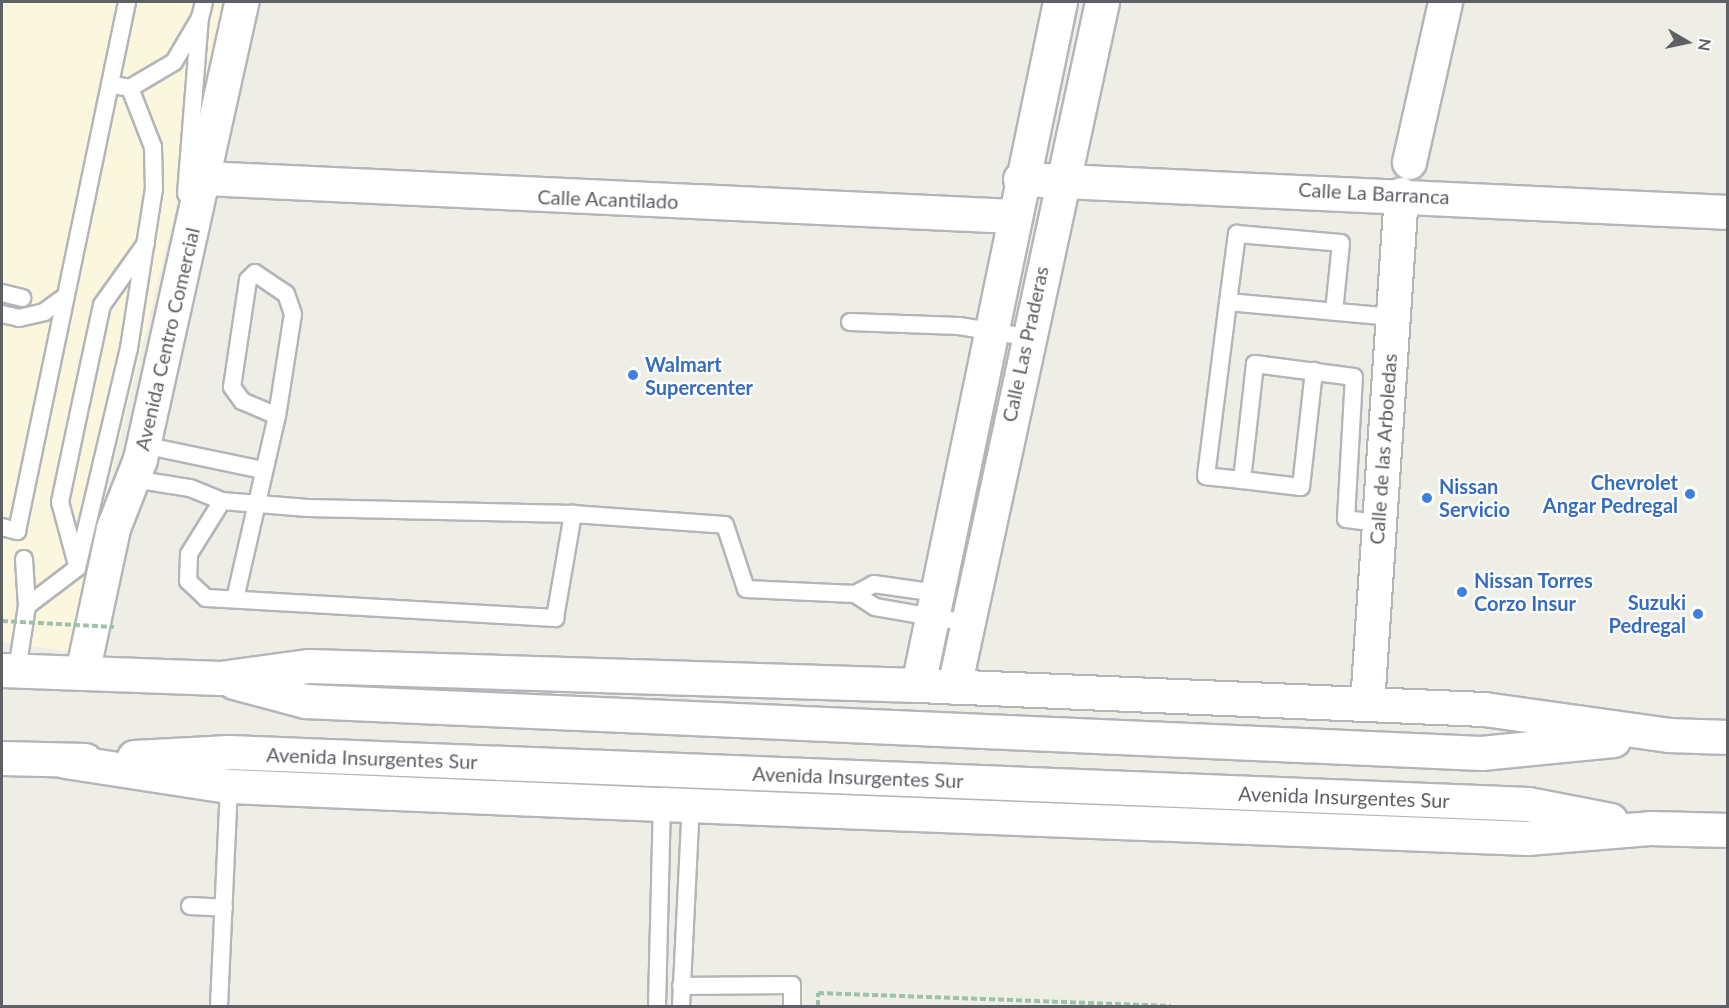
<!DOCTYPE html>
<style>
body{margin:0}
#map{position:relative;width:1729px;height:1008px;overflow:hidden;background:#eeede6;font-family:Lato,sans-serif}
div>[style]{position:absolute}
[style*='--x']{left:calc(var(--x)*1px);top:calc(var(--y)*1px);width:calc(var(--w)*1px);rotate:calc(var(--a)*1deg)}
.commercial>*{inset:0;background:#fbf6de}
.path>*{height:4px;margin-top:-2px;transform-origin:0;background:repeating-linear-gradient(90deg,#9dc2aa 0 6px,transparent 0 9px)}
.roads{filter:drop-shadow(2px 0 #b3b5b9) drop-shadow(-2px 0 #b3b5b9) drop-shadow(0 2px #b3b5b9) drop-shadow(0 -2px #b3b5b9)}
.service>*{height:16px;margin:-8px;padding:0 8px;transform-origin:8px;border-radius:8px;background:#fff}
.minor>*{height:33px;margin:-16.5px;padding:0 16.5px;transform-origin:16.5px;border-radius:16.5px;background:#fff}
.tertiary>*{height:33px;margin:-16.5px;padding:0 16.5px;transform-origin:16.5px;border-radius:16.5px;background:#fff}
.secondary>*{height:33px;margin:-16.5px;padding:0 16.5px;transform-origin:16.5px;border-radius:16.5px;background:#fff}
.path-bridge>*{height:4px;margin-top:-2px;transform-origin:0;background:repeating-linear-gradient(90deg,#9dc2aa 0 6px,transparent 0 9px)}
.dots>*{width:16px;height:16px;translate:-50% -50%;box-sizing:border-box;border:3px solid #fff;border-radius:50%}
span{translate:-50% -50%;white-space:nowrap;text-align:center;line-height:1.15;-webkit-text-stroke:4.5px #fff;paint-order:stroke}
.street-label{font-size:20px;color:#5d6065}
.shop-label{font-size:20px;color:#366cbe;font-weight:700}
.left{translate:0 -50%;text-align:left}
.right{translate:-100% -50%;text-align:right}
.frame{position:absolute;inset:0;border:3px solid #5d6065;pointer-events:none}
.north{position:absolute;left:1657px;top:12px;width:60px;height:60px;-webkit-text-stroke:4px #fff;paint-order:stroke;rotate:99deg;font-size:16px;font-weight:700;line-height:24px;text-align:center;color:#5d6065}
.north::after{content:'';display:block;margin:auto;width:21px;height:27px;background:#5d6065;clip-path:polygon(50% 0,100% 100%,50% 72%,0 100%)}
</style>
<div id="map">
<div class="commercial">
<div style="clip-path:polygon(2px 2px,226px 2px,68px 651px,2px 642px)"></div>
</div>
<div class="path">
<div style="--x:818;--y:1006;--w:13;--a:-90"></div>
<div style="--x:818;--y:993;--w:353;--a:2.1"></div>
</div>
<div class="roads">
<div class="service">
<div style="--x:119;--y:86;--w:11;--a:10"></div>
<div style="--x:130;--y:88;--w:51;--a:-30.6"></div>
<div style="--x:174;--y:62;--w:51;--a:-59.4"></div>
<div style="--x:200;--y:18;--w:16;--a:-76"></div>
<div style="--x:186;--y:194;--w:177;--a:-85.5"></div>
<div style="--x:2;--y:293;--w:21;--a:14"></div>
<div style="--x:1228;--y:302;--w:69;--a:-82.5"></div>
<div style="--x:1237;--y:234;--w:104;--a:4.9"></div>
<div style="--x:1341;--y:243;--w:69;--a:95.8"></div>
<div style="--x:2;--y:314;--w:17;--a:13"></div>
<div style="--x:19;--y:318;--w:26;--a:-13"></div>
<div style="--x:44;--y:312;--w:22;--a:-36"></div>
<div style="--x:850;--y:322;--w:109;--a:2.1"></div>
<div style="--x:959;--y:326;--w:68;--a:9.3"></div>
<div style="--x:143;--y:445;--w:123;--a:11.8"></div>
<div style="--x:133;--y:479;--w:58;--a:9"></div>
<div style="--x:190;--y:488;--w:35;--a:22"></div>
<div style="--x:222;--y:501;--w:86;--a:4.7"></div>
<div style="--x:308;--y:508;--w:265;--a:1.3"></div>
<div style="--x:573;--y:514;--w:152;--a:4.1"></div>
<div style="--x:725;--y:525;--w:67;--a:71.8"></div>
<div style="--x:746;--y:589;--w:109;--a:2.6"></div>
<div style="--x:1242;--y:480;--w:59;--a:6.8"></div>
<div style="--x:1301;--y:487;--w:117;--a:-83.6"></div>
<div style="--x:222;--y:501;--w:62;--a:121.9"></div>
<div style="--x:189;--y:554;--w:27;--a:92"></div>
<div style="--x:188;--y:581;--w:25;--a:43"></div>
<div style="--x:206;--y:598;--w:350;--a:3.3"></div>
<div style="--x:555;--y:618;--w:106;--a:-80.2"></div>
<div style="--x:1378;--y:523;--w:32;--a:-173"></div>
<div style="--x:1346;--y:519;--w:142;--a:-86.8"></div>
<div style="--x:1354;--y:377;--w:100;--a:-172.5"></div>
<div style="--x:1255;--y:364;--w:117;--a:96.4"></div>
<div style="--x:1242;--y:480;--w:36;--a:-174"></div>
<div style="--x:1206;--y:476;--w:175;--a:-82.8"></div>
<div style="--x:1228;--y:302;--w:165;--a:5.2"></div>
<div style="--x:2;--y:527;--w:16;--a:15"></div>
<div style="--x:17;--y:531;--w:540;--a:-78.25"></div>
<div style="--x:77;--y:565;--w:65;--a:-105.1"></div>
<div style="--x:60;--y:502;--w:106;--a:-78.1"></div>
<div style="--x:82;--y:398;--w:95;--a:-77.9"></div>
<div style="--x:102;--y:305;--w:76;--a:-54.6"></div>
<div style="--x:937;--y:593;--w:64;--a:-171.9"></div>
<div style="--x:874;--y:584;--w:21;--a:152"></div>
<div style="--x:855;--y:594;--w:24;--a:33"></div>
<div style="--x:875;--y:607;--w:93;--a:9.9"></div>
<div style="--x:235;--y:599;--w:188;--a:-77.1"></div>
<div style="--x:277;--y:416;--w:103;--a:-81.1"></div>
<div style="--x:293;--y:314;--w:21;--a:-109"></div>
<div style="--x:286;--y:294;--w:37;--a:-146"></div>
<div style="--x:255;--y:273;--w:10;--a:135"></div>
<div style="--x:248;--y:280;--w:108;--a:98.5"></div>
<div style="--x:232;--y:387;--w:17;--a:54"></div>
<div style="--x:242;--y:401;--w:38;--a:23"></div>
<div style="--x:27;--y:606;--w:63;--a:-37.2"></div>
<div style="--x:77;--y:568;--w:226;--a:-76.7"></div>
<div style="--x:129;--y:348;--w:161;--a:-81.1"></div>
<div style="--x:154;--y:189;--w:42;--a:-91.4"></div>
<div style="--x:153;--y:147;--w:63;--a:-111.3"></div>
<div style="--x:17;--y:670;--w:65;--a:-81.1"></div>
<div style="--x:27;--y:606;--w:47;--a:-93.7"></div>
<div style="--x:190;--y:906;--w:34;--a:3"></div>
<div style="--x:681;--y:986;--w:111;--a:-0.5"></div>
<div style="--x:792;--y:985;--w:21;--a:90"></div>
<div style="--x:219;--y:1006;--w:220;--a:-87.4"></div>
<div style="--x:657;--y:1006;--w:202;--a:-88.6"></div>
<div style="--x:681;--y:1006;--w:201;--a:-87.2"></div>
</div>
<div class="minor">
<div style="--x:1409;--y:162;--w:164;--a:-77.3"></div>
<div style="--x:204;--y:178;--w:810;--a:2.69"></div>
<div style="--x:1020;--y:179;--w:709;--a:2.67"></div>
<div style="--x:918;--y:685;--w:698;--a:-78.26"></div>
<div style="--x:954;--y:687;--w:701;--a:-77.81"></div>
<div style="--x:1367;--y:704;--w:511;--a:-86.19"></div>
</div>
<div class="tertiary">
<div style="--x:82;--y:673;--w:148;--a:-77.9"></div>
<div style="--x:113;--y:528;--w:74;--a:-68.6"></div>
<div style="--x:140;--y:459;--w:468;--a:-77.5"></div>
</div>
<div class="secondary">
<div style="--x:2;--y:670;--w:218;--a:2.1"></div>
<div style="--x:220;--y:678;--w:90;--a:-7.7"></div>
<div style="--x:309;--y:666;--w:609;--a:1.79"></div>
<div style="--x:918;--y:685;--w:567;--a:2.43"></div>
<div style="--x:1484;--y:709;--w:186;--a:8"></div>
<div style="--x:1668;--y:735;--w:60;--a:1.9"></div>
<div style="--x:234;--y:682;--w:73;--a:15"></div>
<div style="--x:305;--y:701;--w:1177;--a:2.53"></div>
<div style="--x:1481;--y:753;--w:133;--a:-5.6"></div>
<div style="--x:134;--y:757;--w:95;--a:-3"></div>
<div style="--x:229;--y:752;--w:1300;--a:2.29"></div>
<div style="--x:1528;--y:804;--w:84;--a:11"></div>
<div style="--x:2;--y:758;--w:83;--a:1.4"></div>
<div style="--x:65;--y:761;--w:166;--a:8.7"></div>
<div style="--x:229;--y:786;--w:433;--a:2.4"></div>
<div style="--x:662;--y:804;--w:866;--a:2.25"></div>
<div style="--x:1527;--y:838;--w:123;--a:-4.6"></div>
<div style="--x:1650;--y:828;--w:78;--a:1.5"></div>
</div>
</div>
<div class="path-bridge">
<div style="--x:2;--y:621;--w:112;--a:3.1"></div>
</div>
<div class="dots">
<div style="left:633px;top:375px;background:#3f7fe0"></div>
<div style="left:1690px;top:494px;background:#3f7fe0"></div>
<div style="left:1427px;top:498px;background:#3f7fe0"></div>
<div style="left:1462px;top:592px;background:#3f7fe0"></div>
<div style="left:1698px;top:614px;background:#3f7fe0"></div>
</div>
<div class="street-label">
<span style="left:1374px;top:193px;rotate:3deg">Calle La Barranca</span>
<span style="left:608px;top:199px;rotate:2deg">Calle Acantilado</span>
<span style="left:167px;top:339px;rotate:-77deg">Avenida Centro Comercial</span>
<span style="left:1025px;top:344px;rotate:-78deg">Calle Las Praderas</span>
<span style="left:1383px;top:449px;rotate:-86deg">Calle de las Arboledas</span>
<span style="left:372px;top:758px;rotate:2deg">Avenida Insurgentes Sur</span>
<span style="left:858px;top:777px;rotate:2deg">Avenida Insurgentes Sur</span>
<span style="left:1344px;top:797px;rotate:2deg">Avenida Insurgentes Sur</span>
</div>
<div class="shop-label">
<span class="left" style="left:645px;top:376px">Walmart<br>Supercenter</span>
<span class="right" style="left:1678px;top:494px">Chevrolet<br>Angar Pedregal</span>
<span class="left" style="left:1439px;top:498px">Nissan<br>Servicio</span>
<span class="left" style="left:1474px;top:592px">Nissan Torres<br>Corzo Insur</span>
<span class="right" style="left:1686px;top:614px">Suzuki<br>Pedregal</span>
</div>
<div class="frame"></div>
<div class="north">N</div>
</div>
